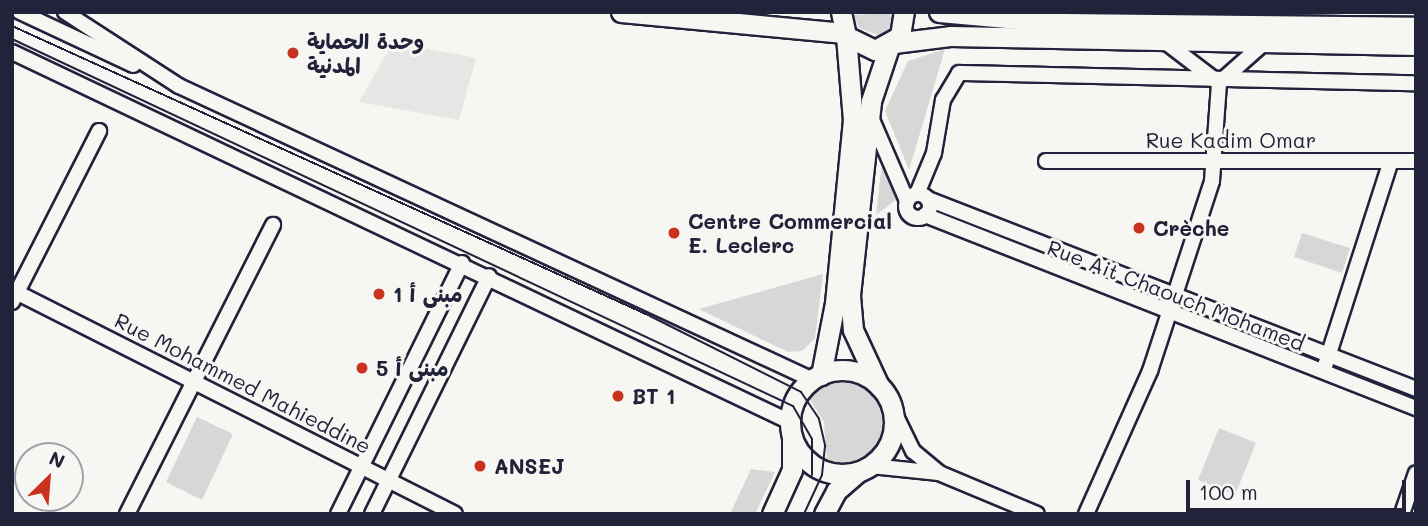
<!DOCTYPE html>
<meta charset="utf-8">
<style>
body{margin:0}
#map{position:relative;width:1428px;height:526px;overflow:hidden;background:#f6f6f2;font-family:Mali,"Playpen Sans Arabic",sans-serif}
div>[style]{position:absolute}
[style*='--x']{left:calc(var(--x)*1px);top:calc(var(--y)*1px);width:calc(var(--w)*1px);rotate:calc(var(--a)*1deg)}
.built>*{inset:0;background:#e6e6e4}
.green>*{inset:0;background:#d7d7d7}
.roads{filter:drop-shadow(2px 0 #22223b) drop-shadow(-2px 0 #22223b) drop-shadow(0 2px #22223b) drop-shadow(0 -2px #22223b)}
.minor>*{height:14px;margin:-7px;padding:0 7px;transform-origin:7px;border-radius:7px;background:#f6f6f2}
.minor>.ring{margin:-7px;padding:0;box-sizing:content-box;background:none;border:14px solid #f6f6f2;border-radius:50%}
.major>*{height:19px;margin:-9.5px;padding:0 9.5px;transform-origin:9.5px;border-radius:9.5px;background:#f6f6f2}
.major>.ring{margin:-9.5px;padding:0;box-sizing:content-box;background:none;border:19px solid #f6f6f2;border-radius:50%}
.tram>*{height:2px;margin:-1px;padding:0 1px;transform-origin:1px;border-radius:1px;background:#22223b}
.dots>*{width:19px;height:19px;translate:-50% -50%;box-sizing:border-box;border:4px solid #f6f6f2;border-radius:50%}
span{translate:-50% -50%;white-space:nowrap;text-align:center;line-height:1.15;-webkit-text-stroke:6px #f6f6f2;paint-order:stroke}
.poi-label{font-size:21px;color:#22223b;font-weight:700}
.left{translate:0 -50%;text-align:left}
.street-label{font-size:21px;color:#22223b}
.frame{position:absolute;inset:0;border:14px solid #22223b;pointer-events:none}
.north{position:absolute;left:14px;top:442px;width:70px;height:70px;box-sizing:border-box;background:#f6f6f2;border:2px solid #a1a1a9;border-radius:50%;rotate:25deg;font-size:19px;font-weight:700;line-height:28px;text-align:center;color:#22223b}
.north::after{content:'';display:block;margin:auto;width:24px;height:32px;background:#c8321e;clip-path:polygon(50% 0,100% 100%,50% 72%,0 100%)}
.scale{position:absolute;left:1186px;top:480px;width:220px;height:32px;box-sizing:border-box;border:4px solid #22223b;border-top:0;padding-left:9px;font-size:21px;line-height:24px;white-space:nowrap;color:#22223b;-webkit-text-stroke:5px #f6f6f2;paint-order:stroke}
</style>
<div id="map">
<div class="built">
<div style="clip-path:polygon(393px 42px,476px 58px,459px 120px,359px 102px)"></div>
</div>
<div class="green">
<div style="clip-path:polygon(897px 12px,891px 29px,878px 35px,859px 28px,853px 15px)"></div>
<div style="clip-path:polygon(945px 49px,909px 170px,885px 111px,908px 61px)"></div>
<div style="clip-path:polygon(882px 163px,896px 200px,876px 215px)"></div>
<div style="clip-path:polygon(1302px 233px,1350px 248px,1342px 273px,1294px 257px)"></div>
<div style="clip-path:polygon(823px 274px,815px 338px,802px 351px,788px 352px,699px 309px)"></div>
<div style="clip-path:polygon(836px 378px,866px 385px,877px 395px,886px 422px,878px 448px,842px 467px,827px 464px,824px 422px,807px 395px)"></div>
<div style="clip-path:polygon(197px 417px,233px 434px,202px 500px,166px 482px)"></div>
<div style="clip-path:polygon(1219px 428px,1256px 443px,1235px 495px,1198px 480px)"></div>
<div style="clip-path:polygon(751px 469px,775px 472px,755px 514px,730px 514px)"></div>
</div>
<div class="roads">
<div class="minor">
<div style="--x:20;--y:12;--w:125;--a:25.1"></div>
<div style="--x:65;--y:12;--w:136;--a:33"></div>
<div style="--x:179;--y:86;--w:699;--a:24.88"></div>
<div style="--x:1168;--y:44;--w:64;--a:37.4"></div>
<div style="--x:12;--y:52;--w:862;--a:25.43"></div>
<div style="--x:1219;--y:83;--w:59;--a:-41.6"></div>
<div style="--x:870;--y:115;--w:94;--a:66.7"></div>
<div style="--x:1046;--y:161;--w:370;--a:0"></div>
<div style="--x:917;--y:194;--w:44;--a:-67.5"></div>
<div style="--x:934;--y:153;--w:54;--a:-80.4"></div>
<div style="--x:943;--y:100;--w:31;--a:-59"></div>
<div style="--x:959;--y:73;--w:457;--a:1.3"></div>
<div class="ring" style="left:906px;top:194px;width:10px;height:10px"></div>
<div style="--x:928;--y:199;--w:524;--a:21.27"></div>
<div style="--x:925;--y:215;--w:528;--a:21.46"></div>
<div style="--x:12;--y:290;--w:496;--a:26.8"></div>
<div style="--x:12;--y:302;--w:192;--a:-63"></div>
<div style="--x:1325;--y:366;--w:215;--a:-72.2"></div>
<div style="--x:893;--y:410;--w:46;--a:64"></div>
<div style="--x:913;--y:451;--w:33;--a:40"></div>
<div style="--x:871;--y:466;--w:68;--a:5.9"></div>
<div style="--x:939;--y:473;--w:106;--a:22.7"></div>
<div style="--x:127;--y:514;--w:324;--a:-63.2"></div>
<div style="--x:338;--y:514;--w:280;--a:-63.7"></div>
<div style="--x:372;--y:514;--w:265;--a:-63.8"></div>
<div style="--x:1086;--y:514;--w:157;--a:-65.9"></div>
<div style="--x:1150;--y:371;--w:200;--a:-71.9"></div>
<div style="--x:1212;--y:181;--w:98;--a:-85.9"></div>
<div style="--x:1402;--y:514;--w:43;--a:-71.1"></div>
</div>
<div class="major">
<div style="--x:621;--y:12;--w:224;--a:5.4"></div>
<div style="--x:841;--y:12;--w:25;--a:78"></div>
<div style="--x:846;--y:36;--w:32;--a:26"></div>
<div style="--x:875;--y:50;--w:29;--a:-29"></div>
<div style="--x:900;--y:36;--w:24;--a:-81"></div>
<div style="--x:939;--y:12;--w:124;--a:5.1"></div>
<div style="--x:1063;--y:23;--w:353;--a:0.6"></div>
<div style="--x:894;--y:43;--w:56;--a:-7.1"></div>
<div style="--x:950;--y:36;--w:466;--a:1.1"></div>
<div class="ring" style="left:790px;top:370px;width:85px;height:85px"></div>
<div style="--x:821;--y:375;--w:73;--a:-79"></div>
<div style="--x:835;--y:303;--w:184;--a:-84.4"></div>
<div style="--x:853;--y:120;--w:84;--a:-94.8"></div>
<div style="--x:879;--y:386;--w:62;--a:-114.9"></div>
<div style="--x:853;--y:330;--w:35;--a:-95"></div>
<div style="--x:850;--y:295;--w:195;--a:-83.8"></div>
<div style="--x:871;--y:101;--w:57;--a:-71.6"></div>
<div style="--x:772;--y:514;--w:48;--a:-65.6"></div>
<div style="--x:792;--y:470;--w:32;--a:-90"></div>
<div style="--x:824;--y:514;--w:26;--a:-62"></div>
<div style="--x:836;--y:491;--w:29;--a:-41"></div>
</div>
</div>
<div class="tram">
<div style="--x:12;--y:26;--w:701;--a:24.44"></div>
<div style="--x:650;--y:316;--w:169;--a:26.7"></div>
<div style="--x:801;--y:392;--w:32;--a:56"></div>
<div style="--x:819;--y:419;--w:28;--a:77"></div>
<div style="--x:825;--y:446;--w:29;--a:96"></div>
<div style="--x:822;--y:475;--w:43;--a:114.8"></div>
<div style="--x:12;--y:39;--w:863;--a:25.17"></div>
<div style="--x:793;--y:406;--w:38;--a:60"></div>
<div style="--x:812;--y:439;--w:36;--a:90"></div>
</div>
<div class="dots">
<div style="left:293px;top:53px;background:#c8321e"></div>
<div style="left:1139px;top:228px;background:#c8321e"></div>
<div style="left:674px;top:233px;background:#c8321e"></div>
<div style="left:379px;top:294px;background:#c8321e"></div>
<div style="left:362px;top:368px;background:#c8321e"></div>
<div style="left:618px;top:396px;background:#c8321e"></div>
<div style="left:480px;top:466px;background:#c8321e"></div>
</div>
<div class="poi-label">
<span class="left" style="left:307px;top:53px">وحدة الحماية<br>المدنية</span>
<span class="left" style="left:688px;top:233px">Centre Commercial<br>E. Leclerc</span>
<span class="left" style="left:1153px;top:228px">Crèche</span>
<span class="left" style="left:393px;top:294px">مبنى أ 1</span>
<span class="left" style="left:376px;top:368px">مبنى أ 5</span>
<span class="left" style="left:632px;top:396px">BT 1</span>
<span class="left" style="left:494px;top:466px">ANSEJ</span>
</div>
<div class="street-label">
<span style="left:1231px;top:140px">Rue Kadim Omar</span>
<span style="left:1176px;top:295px;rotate:21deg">Rue Ait Chaouch Mohamed</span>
<span style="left:243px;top:383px;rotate:27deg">Rue Mohammed Mahieddine</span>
</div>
<div class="frame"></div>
<div class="north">N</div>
<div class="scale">100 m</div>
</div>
